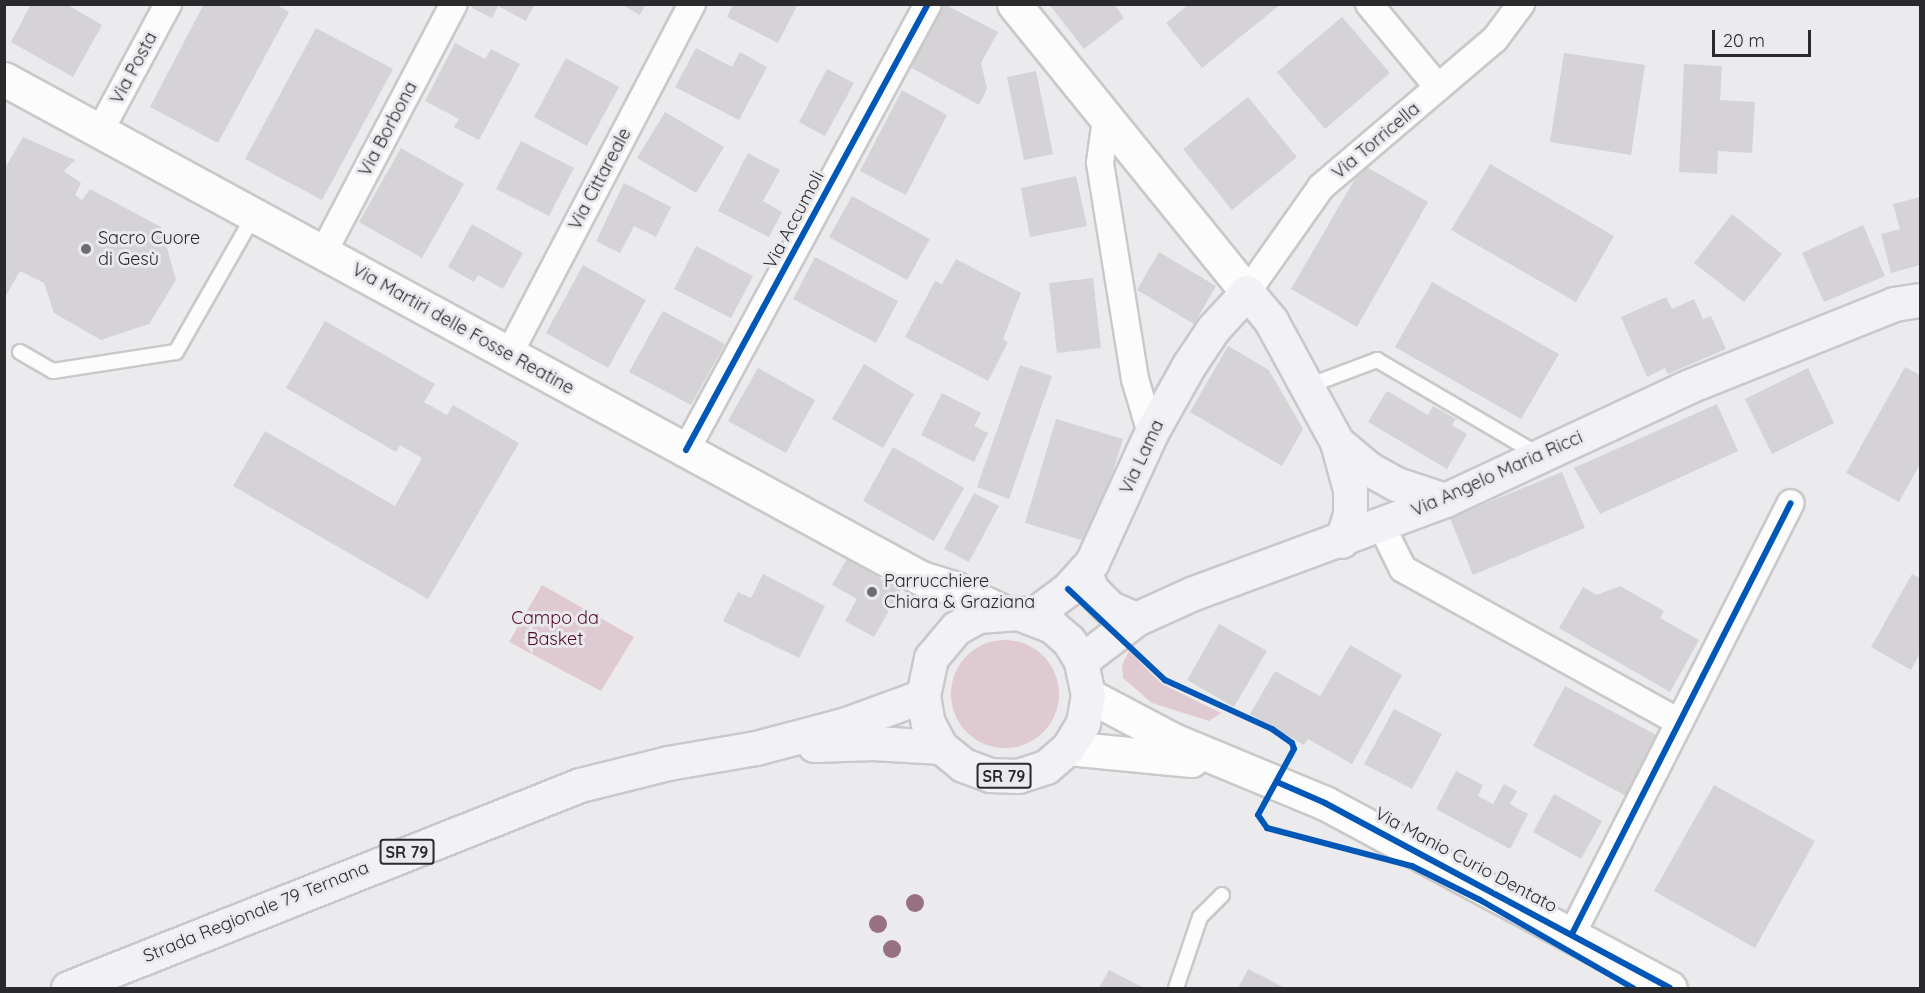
<!DOCTYPE html>
<meta charset="utf-8">
<style>
body{margin:0}
#map{position:relative;width:1925px;height:993px;overflow:hidden;background:#ebeaec;font-family:Quicksand,sans-serif}
div>[style]{position:absolute}
[style*='--x']{left:calc(var(--x)*1px);top:calc(var(--y)*1px);width:calc(var(--w)*1px);rotate:calc(var(--a)*1deg)}
.green>*{inset:0;background:#e0cad1}
.round{border-radius:50%}
.building>*{inset:0;background:#d5d3d5}
.roads{filter:drop-shadow(2px 0 #c9c8ca) drop-shadow(-2px 0 #c9c8ca) drop-shadow(0 2px #c9c8ca) drop-shadow(0 -2px #c9c8ca)}
.lane>*{height:14px;margin:-7px;padding:0 7px;transform-origin:7px;border-radius:7px;background:#fcfcfc}
.street>*{height:26px;margin:-13px;padding:0 13px;transform-origin:13px;border-radius:13px;background:#fcfcfc}
.secondary>*{height:33px;margin:-16.5px;padding:0 16.5px;transform-origin:16.5px;border-radius:16.5px;background:#fcfcfc}
.primary>*{height:33px;margin:-16.5px;padding:0 16.5px;transform-origin:16.5px;border-radius:16.5px;background:#f2f2f6}
.cycleway>*{height:6px;margin:-3px;padding:0 3px;transform-origin:3px;border-radius:3px;background:#0057b8}
.trees>*{width:18px;height:18px;margin:-9px;border-radius:50%;background:#977082}
.dots>*{width:16px;height:16px;translate:-50% -50%;box-sizing:border-box;border:3px solid #eae9ed;border-radius:50%}
span{translate:-50% -50%;white-space:nowrap;text-align:center;line-height:1.15;-webkit-text-stroke:6px #eae9ed;paint-order:stroke}
.shield-label span{padding:2px 4px;background:#eae9ed;border:2px solid;border-radius:4px;-webkit-text-stroke-width:0}
.shield-label{font-size:16px;color:#2a2a2c;font-weight:700}
.street-label{font-size:18px;color:#2a2a2c}
.poi-label{font-size:18px;color:#2a2a2c}
.left{translate:0 -50%;text-align:left}
.park-label{font-size:18px;color:#520c2b}
.frame{position:absolute;inset:0;border:6px solid #2a2a2c;pointer-events:none}
.scale{position:absolute;left:1712px;top:30px;width:99px;height:27px;box-sizing:border-box;border:3px solid #2a2a2c;border-top:0;padding-left:8px;font-size:18px;line-height:21px;white-space:nowrap;color:#2a2a2c;-webkit-text-stroke:4px #eae9ed;paint-order:stroke}
</style>
<div id="map">
<div class="green">
<div style="clip-path:polygon(542px 585px,634px 637px,601px 691px,509px 642px)"></div>
<div class="round" style="left:951px;top:640px;width:108px;height:108px"></div>
<div style="clip-path:polygon(1129px 651px,1162px 684px,1221px 713px,1209px 721px,1152px 703px,1123px 678px,1122px 665px)"></div>
</div>
<div class="building">
<div style="clip-path:polygon(31px 4px,66px 4px,102px 25px,73px 77px,11px 42px)"></div>
<div style="clip-path:polygon(204px 4px,275px 4px,289px 12px,218px 143px,150px 107px)"></div>
<div style="clip-path:polygon(474px 4px,535px 4px,526px 21px,498px 6px,492px 18px,472px 8px)"></div>
<div style="clip-path:polygon(621px 4px,646px 4px,640px 15px)"></div>
<div style="clip-path:polygon(733px 4px,798px 4px,778px 43px,727px 17px)"></div>
<div style="clip-path:polygon(944px 4px,998px 32px,981px 63px,987px 89px,979px 105px,910px 67px)"></div>
<div style="clip-path:polygon(1049px 4px,1114px 4px,1124px 18px,1084px 49px)"></div>
<div style="clip-path:polygon(1189px 4px,1281px 4px,1202px 68px,1166px 23px)"></div>
<div style="clip-path:polygon(1342px 17px,1390px 73px,1325px 129px,1277px 72px)"></div>
<div style="clip-path:polygon(316px 28px,393px 69px,322px 200px,245px 159px)"></div>
<div style="clip-path:polygon(455px 43px,485px 59px,491px 49px,520px 64px,479px 140px,454px 127px,459px 119px,425px 101px)"></div>
<div style="clip-path:polygon(696px 48px,732px 67px,740px 52px,767px 67px,739px 120px,675px 87px)"></div>
<div style="clip-path:polygon(1564px 53px,1645px 65px,1631px 155px,1550px 142px)"></div>
<div style="clip-path:polygon(566px 58px,619px 87px,587px 146px,534px 117px)"></div>
<div style="clip-path:polygon(1684px 64px,1722px 66px,1720px 100px,1755px 102px,1752px 153px,1718px 151px,1717px 174px,1679px 172px)"></div>
<div style="clip-path:polygon(827px 69px,854px 83px,825px 136px,799px 122px)"></div>
<div style="clip-path:polygon(1036px 71px,1053px 154px,1024px 160px,1007px 77px)"></div>
<div style="clip-path:polygon(902px 90px,947px 115px,906px 195px,860px 171px)"></div>
<div style="clip-path:polygon(1248px 97px,1297px 157px,1232px 210px,1183px 149px)"></div>
<div style="clip-path:polygon(665px 112px,724px 147px,696px 193px,637px 158px)"></div>
<div style="clip-path:polygon(23px 137px,75px 160px,64px 171px,81px 183px,75px 195px,82px 200px,90px 189px,161px 227px,176px 280px,149px 324px,101px 340px,54px 313px,44px 283px,20px 271px,4px 299px,4px 170px)"></div>
<div style="clip-path:polygon(521px 141px,574px 168px,549px 216px,496px 189px)"></div>
<div style="clip-path:polygon(401px 148px,464px 184px,422px 258px,359px 222px)"></div>
<div style="clip-path:polygon(748px 153px,780px 170px,763px 201px,782px 212px,769px 237px,718px 211px)"></div>
<div style="clip-path:polygon(1490px 164px,1614px 236px,1576px 302px,1451px 230px)"></div>
<div style="clip-path:polygon(1363px 165px,1428px 202px,1357px 327px,1291px 289px)"></div>
<div style="clip-path:polygon(1076px 176px,1087px 226px,1030px 237px,1021px 188px)"></div>
<div style="clip-path:polygon(624px 183px,671px 207px,656px 237px,634px 226px,620px 253px,596px 241px)"></div>
<div style="clip-path:polygon(852px 196px,930px 239px,907px 280px,829px 237px)"></div>
<div style="clip-path:polygon(1920px 197px,1920px 265px,1891px 273px,1881px 234px,1900px 229px,1893px 204px)"></div>
<div style="clip-path:polygon(1732px 214px,1782px 254px,1744px 302px,1694px 263px)"></div>
<div style="clip-path:polygon(472px 224px,523px 253px,503px 289px,478px 275px,474px 282px,448px 267px)"></div>
<div style="clip-path:polygon(1863px 225px,1885px 276px,1824px 302px,1802px 253px)"></div>
<div style="clip-path:polygon(696px 246px,753px 276px,731px 318px,674px 289px)"></div>
<div style="clip-path:polygon(1159px 252px,1216px 286px,1194px 324px,1137px 290px)"></div>
<div style="clip-path:polygon(815px 257px,898px 301px,876px 343px,793px 299px)"></div>
<div style="clip-path:polygon(956px 259px,1021px 293px,1003px 339px,1008px 342px,988px 381px,905px 337px,935px 281px,942px 284px)"></div>
<div style="clip-path:polygon(583px 265px,646px 300px,608px 368px,546px 333px)"></div>
<div style="clip-path:polygon(1093px 278px,1101px 348px,1057px 353px,1049px 283px)"></div>
<div style="clip-path:polygon(1432px 282px,1559px 354px,1521px 419px,1395px 347px)"></div>
<div style="clip-path:polygon(1666px 297px,1672px 309px,1694px 299px,1703px 319px,1711px 316px,1726px 349px,1668px 374px,1665px 368px,1647px 377px,1621px 317px)"></div>
<div style="clip-path:polygon(663px 311px,725px 344px,691px 405px,629px 372px)"></div>
<div style="clip-path:polygon(325px 321px,435px 384px,424px 402px,447px 415px,453px 405px,519px 443px,428px 599px,233px 486px,265px 431px,395px 506px,422px 458px,400px 445px,396px 452px,286px 388px)"></div>
<div style="clip-path:polygon(1228px 346px,1269px 370px,1303px 429px,1282px 466px,1190px 412px)"></div>
<div style="clip-path:polygon(864px 364px,914px 394px,883px 448px,832px 419px)"></div>
<div style="clip-path:polygon(1020px 365px,1052px 376px,1009px 499px,977px 487px)"></div>
<div style="clip-path:polygon(1905px 367px,1920px 375px,1920px 464px,1899px 502px,1846px 473px)"></div>
<div style="clip-path:polygon(758px 368px,815px 400px,786px 453px,728px 421px)"></div>
<div style="clip-path:polygon(1808px 368px,1834px 423px,1772px 454px,1745px 399px)"></div>
<div style="clip-path:polygon(1387px 391px,1428px 415px,1433px 406px,1456px 419px,1452px 425px,1467px 434px,1447px 469px,1368px 422px)"></div>
<div style="clip-path:polygon(942px 393px,981px 413px,974px 426px,988px 433px,974px 462px,921px 435px)"></div>
<div style="clip-path:polygon(1717px 404px,1738px 451px,1600px 514px,1574px 468px)"></div>
<div style="clip-path:polygon(1056px 419px,1123px 439px,1091px 543px,1025px 523px)"></div>
<div style="clip-path:polygon(893px 447px,964px 488px,934px 541px,863px 501px)"></div>
<div style="clip-path:polygon(1562px 472px,1585px 528px,1473px 575px,1450px 518px)"></div>
<div style="clip-path:polygon(974px 493px,999px 506px,969px 562px,944px 549px)"></div>
<div style="clip-path:polygon(849px 555px,903px 586px,874px 637px,845px 621px,857px 599px,832px 585px)"></div>
<div style="clip-path:polygon(763px 574px,825px 606px,799px 658px,723px 621px,738px 592px,751px 598px)"></div>
<div style="clip-path:polygon(1912px 574px,1920px 578px,1920px 653px,1911px 670px,1871px 647px)"></div>
<div style="clip-path:polygon(1620px 586px,1664px 611px,1660px 618px,1699px 640px,1670px 692px,1559px 628px,1583px 587px,1597px 595px)"></div>
<div style="clip-path:polygon(1219px 624px,1267px 651px,1234px 707px,1187px 680px)"></div>
<div style="clip-path:polygon(1350px 645px,1402px 675px,1352px 764px,1308px 739px,1304px 745px,1250px 714px,1275px 671px,1320px 696px)"></div>
<div style="clip-path:polygon(1565px 686px,1658px 736px,1626px 796px,1533px 746px)"></div>
<div style="clip-path:polygon(1394px 709px,1442px 734px,1412px 789px,1364px 764px)"></div>
<div style="clip-path:polygon(1456px 771px,1483px 785px,1478px 796px,1493px 804px,1504px 784px,1517px 791px,1510px 804px,1528px 814px,1510px 849px,1436px 809px)"></div>
<div style="clip-path:polygon(1714px 785px,1815px 841px,1755px 948px,1654px 891px)"></div>
<div style="clip-path:polygon(1554px 794px,1602px 821px,1581px 859px,1533px 832px)"></div>
<div style="clip-path:polygon(1248px 969px,1285px 988px,1238px 988px)"></div>
<div style="clip-path:polygon(1109px 970px,1144px 988px,1099px 988px)"></div>
</div>
<div class="roads">
<div class="lane">
<div style="--x:20;--y:352;--w:38;--a:30"></div>
<div style="--x:53;--y:371;--w:124;--a:-8.8"></div>
<div style="--x:176;--y:352;--w:158;--a:-60.3"></div>
<div style="--x:1308;--y:386;--w:74;--a:-20.6"></div>
<div style="--x:1377;--y:360;--w:188;--a:30.4"></div>
<div style="--x:1176;--y:988;--w:75;--a:-71.3"></div>
<div style="--x:1200;--y:917;--w:31;--a:-45"></div>
</div>
<div class="street">
<div style="--x:1369;--y:4;--w:108;--a:50.3"></div>
<div style="--x:1106;--y:119;--w:44;--a:97.8"></div>
<div style="--x:1100;--y:163;--w:219;--a:80.8"></div>
<div style="--x:1135;--y:379;--w:56;--a:73.5"></div>
<div style="--x:100;--y:131;--w:144;--a:-61.8"></div>
<div style="--x:323;--y:253;--w:281;--a:-62.3"></div>
<div style="--x:1247;--y:292;--w:128;--a:-54.8"></div>
<div style="--x:1321;--y:187;--w:228;--a:-40.4"></div>
<div style="--x:1495;--y:39;--w:44;--a:-53.4"></div>
<div style="--x:509;--y:354;--w:395;--a:-62.4"></div>
<div style="--x:686;--y:450;--w:507;--a:-61.52"></div>
<div style="--x:1381;--y:525;--w:49;--a:63.4"></div>
<div style="--x:1403;--y:569;--w:316;--a:29"></div>
<div style="--x:1572;--y:934;--w:483;--a:-63.1"></div>
</div>
<div class="secondary">
<div style="--x:1014;--y:4;--w:370;--a:51"></div>
<div style="--x:4;--y:79;--w:1044;--a:28.55"></div>
<div style="--x:921;--y:578;--w:34;--a:17"></div>
<div style="--x:954;--y:588;--w:55;--a:26.1"></div>
<div style="--x:1088;--y:695;--w:96;--a:27.9"></div>
<div style="--x:1173;--y:740;--w:165;--a:22.5"></div>
<div style="--x:1325;--y:803;--w:391;--a:28.2"></div>
<div style="--x:1068;--y:748;--w:124;--a:5.6"></div>
</div>
<div class="primary">
<div style="--x:1337;--y:442;--w:50;--a:74.8"></div>
<div style="--x:1350;--y:490;--w:24;--a:90"></div>
<div style="--x:1350;--y:514;--w:28;--a:107"></div>
<div style="--x:1084;--y:571;--w:21;--a:67"></div>
<div style="--x:1092;--y:590;--w:25;--a:45"></div>
<div style="--x:1110;--y:608;--w:28;--a:23"></div>
<div style="--x:1032;--y:616;--w:45;--a:-36.9"></div>
<div style="--x:1068;--y:589;--w:36;--a:-48"></div>
<div style="--x:1092;--y:562;--w:142;--a:-65.4"></div>
<div style="--x:1151;--y:433;--w:78;--a:-60.8"></div>
<div style="--x:1189;--y:365;--w:43;--a:-56.3"></div>
<div style="--x:1213;--y:329;--w:50;--a:-47.4"></div>
<div style="--x:1247;--y:292;--w:38;--a:50"></div>
<div style="--x:1271;--y:321;--w:138;--a:61.4"></div>
<div style="--x:1337;--y:442;--w:42;--a:40.2"></div>
<div style="--x:1369;--y:469;--w:31;--a:29"></div>
<div style="--x:1396;--y:484;--w:52;--a:18.1"></div>
<div style="--x:1081;--y:661;--w:69;--a:-37.4"></div>
<div style="--x:1136;--y:619;--w:60;--a:-24.4"></div>
<div style="--x:1191;--y:594;--w:271;--a:-20.3"></div>
<div style="--x:1445;--y:500;--w:267;--a:-25"></div>
<div style="--x:1687;--y:387;--w:223;--a:-21.8"></div>
<div style="--x:1894;--y:304;--w:26;--a:-9"></div>
<div style="--x:814;--y:745;--w:59;--a:-1.9"></div>
<div style="--x:873;--y:743;--w:68;--a:3.4"></div>
<div style="--x:941;--y:747;--w:28;--a:39"></div>
<div style="--x:963;--y:765;--w:29;--a:20"></div>
<div style="--x:990;--y:775;--w:28;--a:2"></div>
<div style="--x:1018;--y:776;--w:29;--a:-18"></div>
<div style="--x:1046;--y:767;--w:29;--a:-41"></div>
<div style="--x:1068;--y:748;--w:29;--a:-59"></div>
<div style="--x:1083;--y:723;--w:28;--a:-80"></div>
<div style="--x:1088;--y:695;--w:35;--a:-102"></div>
<div style="--x:1081;--y:661;--w:23;--a:-121"></div>
<div style="--x:1069;--y:641;--w:23;--a:-139"></div>
<div style="--x:1052;--y:626;--w:36;--a:-159"></div>
<div style="--x:1018;--y:613;--w:40;--a:175.7"></div>
<div style="--x:978;--y:616;--w:25;--a:151"></div>
<div style="--x:956;--y:628;--w:39;--a:130"></div>
<div style="--x:931;--y:658;--w:39;--a:102"></div>
<div style="--x:923;--y:696;--w:27;--a:80"></div>
<div style="--x:928;--y:723;--w:27;--a:62"></div>
<div style="--x:68;--y:988;--w:551;--a:-21.63"></div>
<div style="--x:580;--y:785;--w:91;--a:-14"></div>
<div style="--x:668;--y:763;--w:89;--a:-9.7"></div>
<div style="--x:756;--y:748;--w:93;--a:-14.9"></div>
<div style="--x:846;--y:724;--w:82;--a:-20"></div>
</div>
</div>
<div class="cycleway">
<div style="--x:686;--y:450;--w:507;--a:-61.52"></div>
<div style="--x:1068;--y:589;--w:133;--a:43.2"></div>
<div style="--x:1165;--y:680;--w:118;--a:24.6"></div>
<div style="--x:1272;--y:729;--w:24;--a:35"></div>
<div style="--x:1292;--y:743;--w:6;--a:72"></div>
<div style="--x:1294;--y:749;--w:75;--a:118.6"></div>
<div style="--x:1258;--y:815;--w:16;--a:55"></div>
<div style="--x:1267;--y:828;--w:150;--a:14.7"></div>
<div style="--x:1412;--y:866;--w:76;--a:26.6"></div>
<div style="--x:1480;--y:900;--w:177;--a:29.9"></div>
<div style="--x:1277;--y:782;--w:52;--a:23.6"></div>
<div style="--x:1325;--y:803;--w:391;--a:28.2"></div>
<div style="--x:1572;--y:934;--w:483;--a:-63.1"></div>
</div>
<div class="trees">
<div style="left:915px;top:903px"></div>
<div style="left:878px;top:924px"></div>
<div style="left:892px;top:949px"></div>
</div>
<div class="dots">
<div style="left:86px;top:249px;background:#6e6d6f"></div>
<div style="left:872px;top:592px;background:#6e6d6f"></div>
</div>
<div class="shield-label">
<span style="left:1004px;top:776px">SR 79</span>
<span style="left:407px;top:852px">SR 79</span>
</div>
<div class="street-label">
<span style="left:134px;top:68px;rotate:-62deg">Via Posta</span>
<span style="left:388px;top:129px;rotate:-62deg">Via Borbona</span>
<span style="left:1376px;top:141px;rotate:-40deg">Via Torricella</span>
<span style="left:600px;top:179px;rotate:-62deg">Via Cittareale</span>
<span style="left:794px;top:220px;rotate:-62deg">Via Accumoli</span>
<span style="left:463px;top:329px;rotate:29deg">Via Martiri delle Fosse Reatine</span>
<span style="left:1142px;top:457px;rotate:-65deg">Via Lama</span>
<span style="left:1497px;top:474px;rotate:-24deg">Via Angelo Maria Ricci</span>
<span style="left:1466px;top:860px;rotate:28deg">Via Manio Curio Dentato</span>
<span style="left:256px;top:912px;rotate:-22deg">Strada Regionale 79 Ternana</span>
</div>
<div class="poi-label">
<span class="left" style="left:98px;top:249px">Sacro Cuore<br>di Gesù</span>
<span class="left" style="left:884px;top:592px">Parrucchiere<br>Chiara &amp; Graziana</span>
</div>
<div class="park-label">
<span style="left:555px;top:629px">Campo da<br>Basket</span>
</div>
<div class="frame"></div>
<div class="scale">20 m</div>
</div>
